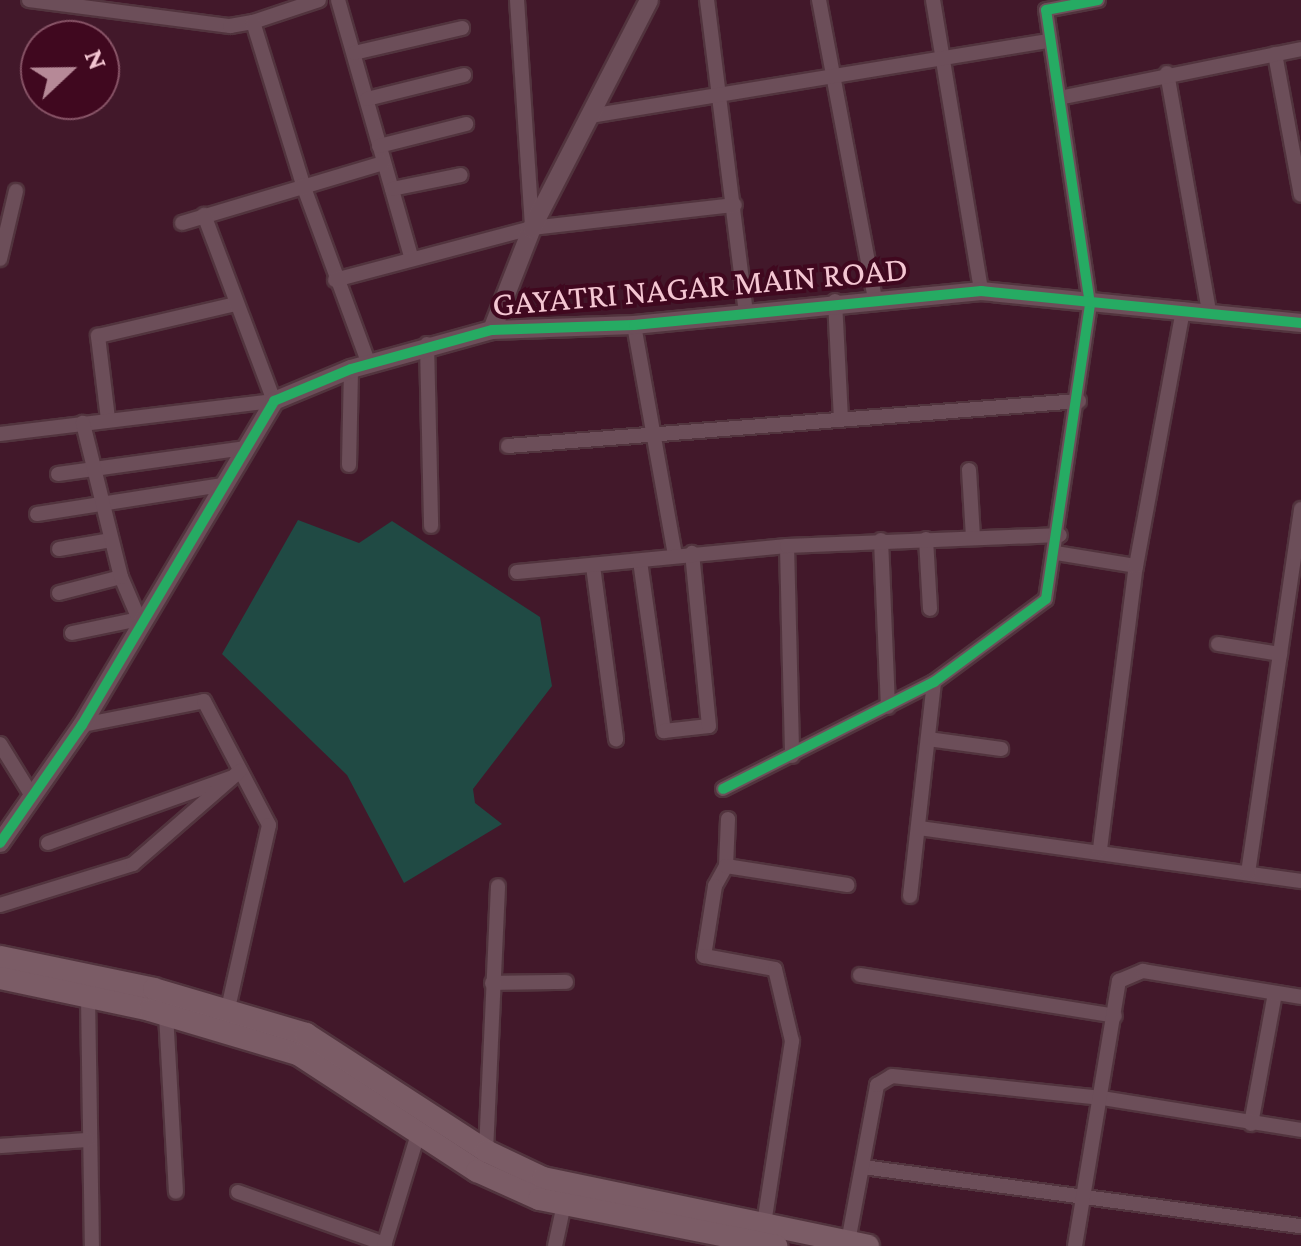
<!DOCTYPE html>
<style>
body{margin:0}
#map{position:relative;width:1301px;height:1246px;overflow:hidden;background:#42182a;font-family:"Crimson Pro",serif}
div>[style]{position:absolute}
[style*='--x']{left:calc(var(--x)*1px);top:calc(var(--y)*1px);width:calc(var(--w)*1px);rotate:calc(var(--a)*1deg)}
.water>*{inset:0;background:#204a44}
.roads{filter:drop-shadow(2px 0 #52343e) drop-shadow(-2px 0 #52343e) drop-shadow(0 2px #52343e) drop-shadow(0 -2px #52343e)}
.minor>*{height:14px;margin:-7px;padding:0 7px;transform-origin:7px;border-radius:7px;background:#6c4e59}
.tertiary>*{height:18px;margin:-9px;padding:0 9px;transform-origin:9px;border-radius:9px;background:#6c4e59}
.primary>*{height:22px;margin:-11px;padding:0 11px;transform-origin:11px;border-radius:11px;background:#7b5c66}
.cycleway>*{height:10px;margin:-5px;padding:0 5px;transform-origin:5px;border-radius:5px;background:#26ab63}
span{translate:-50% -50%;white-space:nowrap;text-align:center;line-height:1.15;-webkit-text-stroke:8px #40081f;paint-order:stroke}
.street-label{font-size:35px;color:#f4c6d2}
.north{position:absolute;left:20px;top:20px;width:100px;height:100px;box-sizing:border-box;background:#40081f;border:2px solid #885467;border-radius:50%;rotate:68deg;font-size:28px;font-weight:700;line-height:40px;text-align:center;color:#f4c6d2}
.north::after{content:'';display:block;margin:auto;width:35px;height:45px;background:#b68997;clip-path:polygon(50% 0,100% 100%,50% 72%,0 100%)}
</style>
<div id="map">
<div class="water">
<div style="clip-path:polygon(298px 520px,359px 543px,392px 521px,540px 617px,552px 686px,473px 789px,475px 803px,502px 824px,404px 883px,347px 775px,222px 654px)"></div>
</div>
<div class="roads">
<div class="minor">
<div style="--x:29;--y:0;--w:203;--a:7.4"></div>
<div style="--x:230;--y:26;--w:23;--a:-10"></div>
<div style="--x:319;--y:0;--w:70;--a:161.6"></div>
<div style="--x:253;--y:22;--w:170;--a:72.9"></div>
<div style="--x:303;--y:185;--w:191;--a:69.8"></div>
<div style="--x:338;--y:0;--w:266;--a:74.1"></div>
<div style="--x:517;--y:0;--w:228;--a:86.2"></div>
<div style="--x:707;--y:0;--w:314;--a:82.9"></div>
<div style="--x:819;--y:0;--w:303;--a:79.4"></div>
<div style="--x:933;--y:0;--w:295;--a:80.6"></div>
<div style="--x:354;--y:53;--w:111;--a:-13"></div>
<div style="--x:1275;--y:54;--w:143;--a:79.6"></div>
<div style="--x:1167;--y:73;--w:242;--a:80"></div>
<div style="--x:1059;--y:98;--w:247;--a:-11.4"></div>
<div style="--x:367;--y:99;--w:100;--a:-13.9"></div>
<div style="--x:590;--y:116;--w:466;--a:-9.3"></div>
<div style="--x:379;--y:146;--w:90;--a:-14.2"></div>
<div style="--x:392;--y:189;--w:70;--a:-11.5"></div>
<div style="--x:182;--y:223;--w:210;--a:-16.6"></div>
<div style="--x:0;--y:259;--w:70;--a:-76.8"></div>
<div style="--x:335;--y:280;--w:204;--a:-14.8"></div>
<div style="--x:532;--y:228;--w:204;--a:-6.5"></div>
<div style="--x:835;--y:301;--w:118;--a:87.1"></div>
<div style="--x:634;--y:325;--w:234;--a:79.9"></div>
<div style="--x:427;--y:344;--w:182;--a:88.7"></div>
<div style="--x:108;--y:419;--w:84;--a:-96.9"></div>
<div style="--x:98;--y:336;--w:141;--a:-13.1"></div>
<div style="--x:0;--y:434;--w:276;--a:-6.9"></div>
<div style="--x:274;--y:401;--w:199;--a:-110.6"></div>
<div style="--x:508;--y:446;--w:573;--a:-4.51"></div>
<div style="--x:349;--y:465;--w:96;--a:-88.8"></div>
<div style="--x:969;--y:470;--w:67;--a:86.6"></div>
<div style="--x:58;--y:474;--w:190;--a:-7.9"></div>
<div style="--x:37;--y:514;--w:188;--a:-8.9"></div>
<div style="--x:926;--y:539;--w:70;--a:86.7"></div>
<div style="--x:881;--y:540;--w:167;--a:87.6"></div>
<div style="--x:787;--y:546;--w:210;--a:88.6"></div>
<div style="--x:59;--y:549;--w:53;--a:-9.8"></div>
<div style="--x:1056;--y:553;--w:81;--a:9.2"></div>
<div style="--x:640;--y:561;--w:172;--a:82"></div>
<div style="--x:664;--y:731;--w:45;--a:-6.3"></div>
<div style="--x:709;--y:726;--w:174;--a:-95.6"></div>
<div style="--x:593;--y:566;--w:175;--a:82.4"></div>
<div style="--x:517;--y:572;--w:271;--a:-5.5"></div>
<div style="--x:787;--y:546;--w:273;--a:-2.3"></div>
<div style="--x:59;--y:593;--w:64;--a:-14.5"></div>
<div style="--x:72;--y:633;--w:68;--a:-11.8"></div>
<div style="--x:139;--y:619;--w:46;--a:-113.2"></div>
<div style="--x:121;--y:577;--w:159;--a:-103.9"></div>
<div style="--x:1218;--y:644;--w:63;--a:9.2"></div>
<div style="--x:82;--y:725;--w:124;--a:-11.1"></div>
<div style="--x:204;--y:701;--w:140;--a:62.3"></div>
<div style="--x:269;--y:825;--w:188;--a:102.6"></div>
<div style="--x:928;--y:739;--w:74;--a:7.8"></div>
<div style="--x:0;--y:744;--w:61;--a:58.4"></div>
<div style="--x:723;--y:789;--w:237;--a:-26.9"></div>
<div style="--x:934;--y:682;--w:139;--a:-36.5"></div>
<div style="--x:1046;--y:599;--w:298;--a:-81.5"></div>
<div style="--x:1090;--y:304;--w:297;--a:-98.5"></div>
<div style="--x:1046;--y:10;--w:53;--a:-10.9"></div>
<div style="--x:728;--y:819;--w:47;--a:92.4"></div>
<div style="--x:726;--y:866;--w:23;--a:119"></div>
<div style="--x:715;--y:886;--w:71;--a:98.9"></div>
<div style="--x:704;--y:956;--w:72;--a:10.4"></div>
<div style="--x:775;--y:969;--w:74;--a:76.7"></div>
<div style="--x:792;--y:1041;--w:185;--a:98.7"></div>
<div style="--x:919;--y:828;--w:386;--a:7.9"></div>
<div style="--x:48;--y:843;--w:194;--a:-19.6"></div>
<div style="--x:1100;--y:849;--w:285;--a:-82.8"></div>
<div style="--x:1136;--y:566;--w:261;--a:-79.6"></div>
<div style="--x:726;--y:866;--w:123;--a:8.9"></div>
<div style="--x:1248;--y:873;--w:368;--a:-81.7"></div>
<div style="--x:910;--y:896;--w:215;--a:-83.6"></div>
<div style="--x:0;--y:905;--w:139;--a:-17.1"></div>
<div style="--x:133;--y:864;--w:142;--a:-41"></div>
<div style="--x:860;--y:975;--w:258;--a:9.1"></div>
<div style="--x:492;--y:983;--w:74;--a:-0.8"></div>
<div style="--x:88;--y:997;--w:249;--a:89.1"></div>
<div style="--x:166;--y:1014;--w:178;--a:86.8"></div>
<div style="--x:1251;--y:1124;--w:133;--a:-79.6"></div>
<div style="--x:0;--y:1146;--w:87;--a:-3.9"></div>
<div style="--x:486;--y:1151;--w:265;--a:-87.4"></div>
<div style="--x:863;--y:1167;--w:442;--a:7.7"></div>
<div style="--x:238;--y:1192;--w:156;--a:19.5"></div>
<div style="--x:848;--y:1242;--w:160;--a:-79.5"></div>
<div style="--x:877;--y:1085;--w:17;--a:-31"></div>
<div style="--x:892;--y:1076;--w:211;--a:6"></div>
<div style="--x:1102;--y:1098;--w:202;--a:9.1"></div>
<div style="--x:384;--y:1246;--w:117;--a:-73.1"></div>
<div style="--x:555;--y:1246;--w:43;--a:-77.9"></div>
<div style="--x:1075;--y:1246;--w:269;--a:-80.6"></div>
<div style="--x:1119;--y:981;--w:26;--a:-23"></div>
<div style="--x:1143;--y:971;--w:160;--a:9.3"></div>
</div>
<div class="tertiary">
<div style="--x:492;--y:330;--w:110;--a:-68.6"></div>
<div style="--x:532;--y:228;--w:256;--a:-62.8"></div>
<div style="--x:0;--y:843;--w:144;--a:-55.2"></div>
<div style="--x:82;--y:725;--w:377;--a:-59.3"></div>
<div style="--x:274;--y:401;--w:83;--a:-22.6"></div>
<div style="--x:351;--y:369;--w:146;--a:-15.5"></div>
<div style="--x:492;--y:330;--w:142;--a:-2"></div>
<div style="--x:634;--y:325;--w:349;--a:-5.6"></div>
<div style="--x:981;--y:291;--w:322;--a:5.7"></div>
</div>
<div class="primary">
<div style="--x:0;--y:957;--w:157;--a:11.7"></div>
<div style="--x:154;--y:989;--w:159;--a:16.5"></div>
<div style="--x:306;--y:1034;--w:215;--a:33"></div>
<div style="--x:486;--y:1151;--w:63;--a:25.3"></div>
<div style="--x:543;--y:1178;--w:332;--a:11.8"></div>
<div style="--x:0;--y:978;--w:153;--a:12"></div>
<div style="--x:150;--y:1010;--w:154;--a:16.6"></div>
<div style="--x:298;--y:1054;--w:214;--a:33.2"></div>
<div style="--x:477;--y:1171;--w:68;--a:24.3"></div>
<div style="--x:539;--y:1199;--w:242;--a:11.2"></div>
</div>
</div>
<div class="cycleway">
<div style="--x:723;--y:789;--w:237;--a:-26.9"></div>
<div style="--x:934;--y:682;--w:139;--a:-36.5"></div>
<div style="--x:1046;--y:599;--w:298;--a:-81.5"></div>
<div style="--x:1090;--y:304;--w:297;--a:-98.5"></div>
<div style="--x:1046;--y:10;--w:53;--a:-10.9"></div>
<div style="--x:0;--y:843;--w:144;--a:-55.2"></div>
<div style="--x:82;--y:725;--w:377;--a:-59.3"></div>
<div style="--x:274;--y:401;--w:83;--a:-22.6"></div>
<div style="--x:351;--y:369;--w:146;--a:-15.5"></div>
<div style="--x:492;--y:330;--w:142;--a:-2"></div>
<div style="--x:634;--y:325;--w:349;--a:-5.6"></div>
<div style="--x:981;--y:291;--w:322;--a:5.7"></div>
</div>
<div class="street-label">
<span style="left:700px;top:287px;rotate:-5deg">GAYATRI NAGAR MAIN ROAD</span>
</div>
<div class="north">N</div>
</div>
